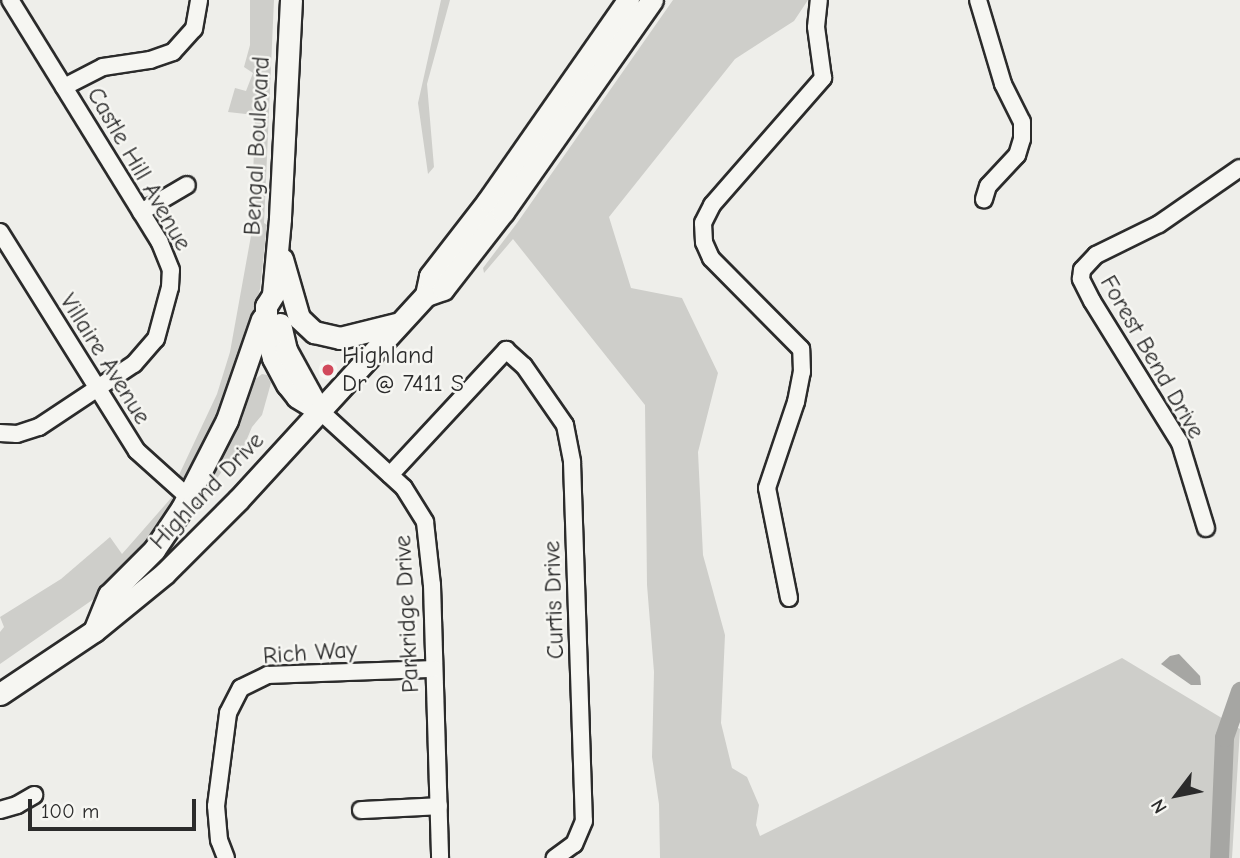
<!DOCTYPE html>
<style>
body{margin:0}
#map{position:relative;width:1240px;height:858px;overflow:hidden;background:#eeeeea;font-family:"Comic Neue",sans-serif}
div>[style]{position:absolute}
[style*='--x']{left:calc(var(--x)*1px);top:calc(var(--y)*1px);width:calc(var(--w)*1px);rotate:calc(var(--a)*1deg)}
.green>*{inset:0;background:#cececa}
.water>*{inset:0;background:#a6a6a3}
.river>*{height:19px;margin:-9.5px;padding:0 9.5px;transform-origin:9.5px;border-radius:9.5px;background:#a6a6a3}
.roads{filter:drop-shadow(2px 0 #2b2b2b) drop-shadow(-2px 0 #2b2b2b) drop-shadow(0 2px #2b2b2b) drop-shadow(0 -2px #2b2b2b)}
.minor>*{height:16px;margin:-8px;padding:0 8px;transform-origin:8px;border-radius:8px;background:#f6f6f2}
.major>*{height:21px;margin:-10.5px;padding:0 10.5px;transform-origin:10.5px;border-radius:10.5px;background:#f6f6f2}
.dots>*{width:19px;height:19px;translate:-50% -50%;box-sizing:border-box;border:4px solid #f6f6f2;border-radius:50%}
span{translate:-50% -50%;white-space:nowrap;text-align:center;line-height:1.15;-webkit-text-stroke:5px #f6f6f2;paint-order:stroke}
.street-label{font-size:24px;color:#2b2b2b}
.poi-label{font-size:24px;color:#2b2b2b}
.left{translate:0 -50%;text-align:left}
.north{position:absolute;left:1142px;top:760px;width:70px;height:70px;-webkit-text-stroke:5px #f6f6f2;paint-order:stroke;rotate:238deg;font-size:19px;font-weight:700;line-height:28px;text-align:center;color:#2b2b2b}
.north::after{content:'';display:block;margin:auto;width:24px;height:32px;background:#2b2b2b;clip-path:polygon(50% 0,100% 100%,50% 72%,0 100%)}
.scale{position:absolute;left:28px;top:799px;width:168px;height:32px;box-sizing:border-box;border:4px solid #2b2b2b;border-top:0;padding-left:9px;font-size:21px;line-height:24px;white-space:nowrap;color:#2b2b2b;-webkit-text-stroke:5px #f6f6f2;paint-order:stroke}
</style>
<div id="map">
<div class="green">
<div style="clip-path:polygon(250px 0,274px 0,264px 223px,267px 225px,260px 289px,236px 383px,187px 477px,182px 478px,178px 477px,217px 394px,230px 352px,256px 208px,253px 180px,255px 115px,228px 112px,235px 88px,246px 91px,253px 73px,244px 67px,250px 45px)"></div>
<div style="clip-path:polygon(441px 0,450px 0,427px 84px,434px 167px,428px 174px,418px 103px)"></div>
<div style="clip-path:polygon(673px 0,808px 0,794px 21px,735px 59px,609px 217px,631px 288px,682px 298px,718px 373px,698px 452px,703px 555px,725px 635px,721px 723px,732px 768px,747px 777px,759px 805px,756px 825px,760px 836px,1122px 658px,1240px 729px,1232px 858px,660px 858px,659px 804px,652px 757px,654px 672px,647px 585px,645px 405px,513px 239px,484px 273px,483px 268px,517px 223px)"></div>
<div style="clip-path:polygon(262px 374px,267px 375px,271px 383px,262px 415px,252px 427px,244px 446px,229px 461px,198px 506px,193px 508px,243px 417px,244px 405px,254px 380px)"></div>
<div style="clip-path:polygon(172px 497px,174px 509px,157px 533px,101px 594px,0 664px,0 632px,4px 627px,0 617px,61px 579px,110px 537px,122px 554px)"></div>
</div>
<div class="water">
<div style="clip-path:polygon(1179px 654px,1200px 676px,1201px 685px,1191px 685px,1161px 664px,1170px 656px)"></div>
</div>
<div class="river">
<div style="--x:1219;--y:858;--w:121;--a:-87.6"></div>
<div style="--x:1224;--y:737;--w:49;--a:-70.8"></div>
</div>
<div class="roads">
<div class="minor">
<div style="--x:978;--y:0;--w:88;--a:73.4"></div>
<div style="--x:1003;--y:84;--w:42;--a:63.4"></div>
<div style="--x:1022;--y:122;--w:17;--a:90"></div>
<div style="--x:1022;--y:139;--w:17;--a:107"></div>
<div style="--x:1017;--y:155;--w:42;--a:133.1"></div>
<div style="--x:988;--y:186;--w:14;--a:107"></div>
<div style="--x:64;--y:87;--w:44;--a:-27.1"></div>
<div style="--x:103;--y:67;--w:48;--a:-8.5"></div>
<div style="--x:150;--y:60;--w:24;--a:-19"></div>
<div style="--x:173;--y:52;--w:31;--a:-48"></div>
<div style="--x:194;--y:29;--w:29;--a:-80"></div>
<div style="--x:141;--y:212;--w:53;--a:-30.4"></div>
<div style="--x:0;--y:232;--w:258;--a:58"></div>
<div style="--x:137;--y:451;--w:69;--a:42"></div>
<div style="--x:319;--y:410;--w:115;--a:42.5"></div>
<div style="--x:404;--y:488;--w:40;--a:58"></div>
<div style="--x:425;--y:522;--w:63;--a:83.7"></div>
<div style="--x:432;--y:585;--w:273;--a:88.3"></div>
<div style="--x:0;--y:433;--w:17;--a:3"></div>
<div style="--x:17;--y:434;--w:23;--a:-18"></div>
<div style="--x:39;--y:427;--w:114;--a:-33.6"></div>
<div style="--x:134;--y:364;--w:33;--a:-49"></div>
<div style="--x:156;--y:339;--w:54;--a:-74.9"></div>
<div style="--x:170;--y:287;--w:17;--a:-87"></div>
<div style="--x:171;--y:270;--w:31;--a:-112"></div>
<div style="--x:159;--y:241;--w:283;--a:-121.7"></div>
<div style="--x:390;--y:475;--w:171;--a:-47.1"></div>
<div style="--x:506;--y:350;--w:24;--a:42"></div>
<div style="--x:524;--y:366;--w:72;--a:55.2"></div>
<div style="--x:565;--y:425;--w:38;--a:79"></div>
<div style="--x:572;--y:462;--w:359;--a:88.1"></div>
<div style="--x:584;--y:821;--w:25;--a:113"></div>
<div style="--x:574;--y:844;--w:24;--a:144"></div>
<div style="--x:1206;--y:528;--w:89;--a:-107"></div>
<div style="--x:1180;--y:443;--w:167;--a:-121.8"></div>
<div style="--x:1092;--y:301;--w:25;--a:-117"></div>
<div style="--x:1081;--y:279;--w:9;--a:-84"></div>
<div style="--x:1082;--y:270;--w:21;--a:-47"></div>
<div style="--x:1096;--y:255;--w:70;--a:-26.2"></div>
<div style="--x:1159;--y:224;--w:98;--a:-34.7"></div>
<div style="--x:789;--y:598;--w:112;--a:-101.3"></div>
<div style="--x:767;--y:488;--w:91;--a:-71.4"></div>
<div style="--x:796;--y:402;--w:31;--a:-79"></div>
<div style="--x:802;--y:372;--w:23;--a:-92"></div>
<div style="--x:801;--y:349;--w:128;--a:-134.7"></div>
<div style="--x:711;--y:258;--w:17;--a:-114"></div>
<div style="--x:704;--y:242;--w:19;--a:-93"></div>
<div style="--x:703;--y:223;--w:20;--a:-63"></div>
<div style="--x:712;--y:205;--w:169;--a:-48.8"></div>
<div style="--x:823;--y:78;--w:51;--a:-97.8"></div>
<div style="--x:816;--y:27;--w:27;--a:-84"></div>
<div style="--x:0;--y:810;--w:18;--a:-16"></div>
<div style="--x:17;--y:805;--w:20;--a:-30"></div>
<div style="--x:361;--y:810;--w:78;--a:-2.9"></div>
<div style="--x:226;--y:858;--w:19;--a:-111"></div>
<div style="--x:219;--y:840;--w:34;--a:-95"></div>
<div style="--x:216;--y:806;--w:94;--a:-82.6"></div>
<div style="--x:228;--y:713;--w:28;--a:-63"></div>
<div style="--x:241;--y:688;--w:30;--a:-26"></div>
<div style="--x:268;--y:675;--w:166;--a:-2.1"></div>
</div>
<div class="major">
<div style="--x:291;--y:0;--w:219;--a:92.9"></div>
<div style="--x:280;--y:219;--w:76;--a:95.3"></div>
<div style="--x:273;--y:295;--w:13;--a:122"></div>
<div style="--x:266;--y:306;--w:27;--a:90"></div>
<div style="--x:266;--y:333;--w:26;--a:74"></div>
<div style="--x:273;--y:358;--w:30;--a:62"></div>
<div style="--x:287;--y:384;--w:16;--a:52"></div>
<div style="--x:297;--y:397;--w:26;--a:31"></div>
<div style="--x:282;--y:259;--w:61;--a:73.9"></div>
<div style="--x:299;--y:318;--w:21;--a:43"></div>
<div style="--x:314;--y:332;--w:27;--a:13"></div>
<div style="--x:340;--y:338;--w:58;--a:-14"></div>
<div style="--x:426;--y:295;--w:19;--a:-78"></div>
<div style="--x:430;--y:276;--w:95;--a:-52.3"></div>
<div style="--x:488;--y:201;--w:245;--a:-55.1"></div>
<div style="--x:280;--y:324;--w:27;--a:77"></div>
<div style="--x:286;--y:350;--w:68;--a:61.2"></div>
<div style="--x:95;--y:629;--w:37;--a:-68"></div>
<div style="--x:109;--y:595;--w:64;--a:-45"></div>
<div style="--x:154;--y:550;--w:50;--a:-56.3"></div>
<div style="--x:182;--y:508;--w:99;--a:-62.9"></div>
<div style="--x:227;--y:420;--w:107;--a:-70.9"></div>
<div style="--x:0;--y:694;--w:113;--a:-33.8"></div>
<div style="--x:94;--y:631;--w:92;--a:-39.2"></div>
<div style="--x:165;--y:573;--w:103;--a:-45"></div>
<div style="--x:238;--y:500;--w:278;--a:-47.5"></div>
<div style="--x:426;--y:295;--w:18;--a:-19"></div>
<div style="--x:443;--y:289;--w:98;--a:-52.1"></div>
<div style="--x:503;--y:212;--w:259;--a:-54.9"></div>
</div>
</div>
<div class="dots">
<div style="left:328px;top:370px;background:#d1495b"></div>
</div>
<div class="street-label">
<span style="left:257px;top:146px;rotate:-87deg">Bengal Boulevard</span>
<span style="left:139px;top:169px;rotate:60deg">Castle Hill Avenue</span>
<span style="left:1152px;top:357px;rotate:60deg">Forest Bend Drive</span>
<span style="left:105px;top:359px;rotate:58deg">Villaire Avenue</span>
<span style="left:207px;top:491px;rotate:-46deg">Highland Drive</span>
<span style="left:554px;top:600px;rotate:-92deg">Curtis Drive</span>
<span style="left:407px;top:614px;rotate:-93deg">Parkridge Drive</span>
<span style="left:310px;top:653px;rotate:-4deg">Rich Way</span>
</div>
<div class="poi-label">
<span class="left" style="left:342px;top:370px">Highland<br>Dr @ 7411 S</span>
</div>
<div class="north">N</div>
<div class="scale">100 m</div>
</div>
